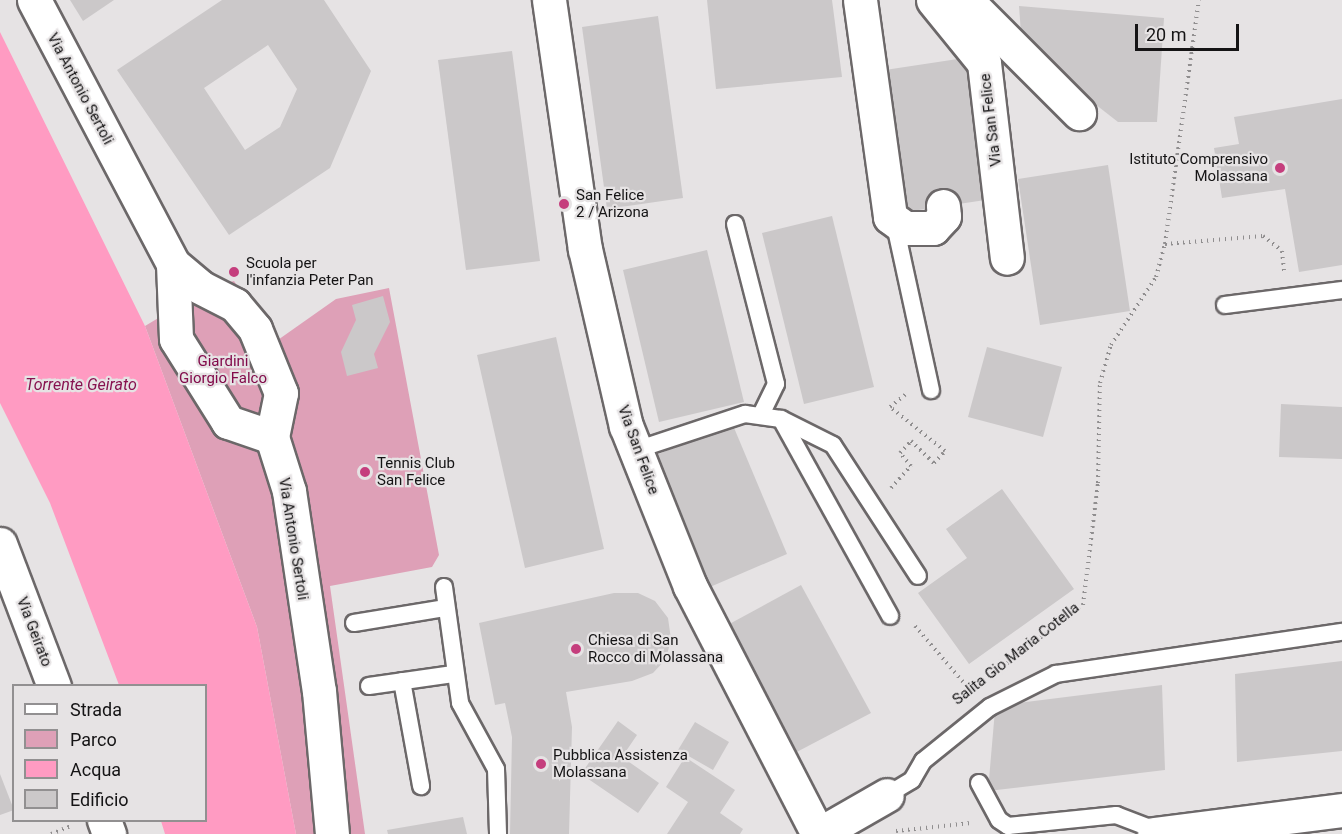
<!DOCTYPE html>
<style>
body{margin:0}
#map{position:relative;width:1342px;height:834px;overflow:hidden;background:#e6e3e4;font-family:Roboto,sans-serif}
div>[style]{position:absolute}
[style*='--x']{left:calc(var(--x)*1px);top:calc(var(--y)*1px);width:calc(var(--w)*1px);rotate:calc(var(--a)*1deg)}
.green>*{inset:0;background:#dea0b7}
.water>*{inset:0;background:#ff9bc2}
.building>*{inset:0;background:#cbc8c9}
.path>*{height:4px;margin-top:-2px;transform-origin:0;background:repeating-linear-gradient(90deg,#908e8f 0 1.5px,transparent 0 6px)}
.roads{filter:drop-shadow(2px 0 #6c6869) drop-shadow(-2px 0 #6c6869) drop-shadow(0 2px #6c6869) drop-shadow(0 -2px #6c6869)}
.lane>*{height:16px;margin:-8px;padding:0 8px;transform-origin:8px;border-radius:8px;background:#fff}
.street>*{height:33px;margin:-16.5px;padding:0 16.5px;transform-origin:16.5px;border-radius:16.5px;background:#fff}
.secondary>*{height:33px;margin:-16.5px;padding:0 16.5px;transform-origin:16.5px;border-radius:16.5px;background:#fff}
.dots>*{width:16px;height:16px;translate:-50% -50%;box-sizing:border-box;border:3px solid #e6e3e4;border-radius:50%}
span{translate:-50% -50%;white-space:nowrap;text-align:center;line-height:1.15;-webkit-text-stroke:4.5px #e6e3e4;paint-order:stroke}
.street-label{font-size:15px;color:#151415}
.poi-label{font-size:15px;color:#151415}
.right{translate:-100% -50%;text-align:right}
.left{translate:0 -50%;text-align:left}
.park-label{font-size:15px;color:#820b4b}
.water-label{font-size:16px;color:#87124f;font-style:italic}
.legend{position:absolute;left:12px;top:684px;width:195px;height:138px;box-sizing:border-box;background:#e6e3e4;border:2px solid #929091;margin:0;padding:8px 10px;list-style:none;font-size:18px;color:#151415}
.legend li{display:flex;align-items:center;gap:12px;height:30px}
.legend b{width:30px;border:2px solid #929091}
.scale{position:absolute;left:1135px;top:24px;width:104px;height:27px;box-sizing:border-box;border:3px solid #151415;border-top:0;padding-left:8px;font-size:18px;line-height:21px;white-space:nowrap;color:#151415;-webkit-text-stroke:4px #e6e3e4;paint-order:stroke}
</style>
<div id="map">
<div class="green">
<div style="clip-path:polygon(234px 281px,275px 342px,336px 299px,389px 288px,439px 555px,432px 567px,330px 586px,365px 834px,296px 834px,257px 627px,145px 326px,210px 287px)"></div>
</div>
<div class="water">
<div style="clip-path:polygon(0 32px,145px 326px,257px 627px,296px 834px,165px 834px,161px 821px,206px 820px,206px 686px,119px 685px,50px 503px,0 403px)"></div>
</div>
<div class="building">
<div style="clip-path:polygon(70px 0,114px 0,83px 21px)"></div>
<div style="clip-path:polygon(evenodd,222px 0,324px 0,371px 71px,330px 168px,229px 235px,117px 70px,222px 0,268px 45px,297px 89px,280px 127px,245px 150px,204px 88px,268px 45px)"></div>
<div style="clip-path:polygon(707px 0,832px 0,842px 77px,716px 89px)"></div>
<div style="clip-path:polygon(1019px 6px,1164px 18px,1157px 122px,1118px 122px,1022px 47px)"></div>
<div style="clip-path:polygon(658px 16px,683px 198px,607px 209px,582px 27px)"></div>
<div style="clip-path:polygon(512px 51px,540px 261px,466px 270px,438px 60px)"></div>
<div style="clip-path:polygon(971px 57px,992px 199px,905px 212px,885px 70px)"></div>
<div style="clip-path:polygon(1342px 99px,1342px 265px,1299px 272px,1285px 189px,1222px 198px,1214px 148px,1239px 144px,1234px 117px)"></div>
<div style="clip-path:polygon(1108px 165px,1130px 311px,1040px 325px,1018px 179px)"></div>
<div style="clip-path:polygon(832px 216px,874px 387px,804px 404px,762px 233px)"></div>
<div style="clip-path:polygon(707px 250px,744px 402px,659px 422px,623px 270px)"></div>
<div style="clip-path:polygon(383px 296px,390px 322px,374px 354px,378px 368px,347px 376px,341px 352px,356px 320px,352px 305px)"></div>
<div style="clip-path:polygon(556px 337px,604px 549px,525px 568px,477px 355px)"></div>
<div style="clip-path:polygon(987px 347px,1062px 367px,1043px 437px,968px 417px)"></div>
<div style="clip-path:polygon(1281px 404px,1342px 407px,1342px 459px,1279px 457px)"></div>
<div style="clip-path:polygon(732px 423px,787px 554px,703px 590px,647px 459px)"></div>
<div style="clip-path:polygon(1002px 489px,1074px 589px,969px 664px,918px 593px,967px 558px,946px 529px)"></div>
<div style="clip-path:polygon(801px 585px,871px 713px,791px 755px,722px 628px)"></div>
<div style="clip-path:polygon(614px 593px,638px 593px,655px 601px,668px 618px,671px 639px,666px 659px,653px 673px,632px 681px,566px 692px,572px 727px,569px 834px,510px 834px,512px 737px,505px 703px,495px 705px,479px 623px)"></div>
<div style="clip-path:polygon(1342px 661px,1342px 751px,1237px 762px,1235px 674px)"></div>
<div style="clip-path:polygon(1162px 685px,1165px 770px,988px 791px,995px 710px,1003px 705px)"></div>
<div style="clip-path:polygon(618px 721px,637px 735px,622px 757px,659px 783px,638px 813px,581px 774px)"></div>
<div style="clip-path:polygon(695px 722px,729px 742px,713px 770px,678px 750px)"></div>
<div style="clip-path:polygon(685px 757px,735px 790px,720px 813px,743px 829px,740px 834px,667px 834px,688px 802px,666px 787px)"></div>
<div style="clip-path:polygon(0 774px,14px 810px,0 815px)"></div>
<div style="clip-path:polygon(463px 817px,467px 834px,388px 834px,387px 830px)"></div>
</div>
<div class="path">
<div style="--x:1165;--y:244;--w:98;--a:-4.7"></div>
<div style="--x:1263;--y:236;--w:24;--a:38"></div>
<div style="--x:1282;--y:251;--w:20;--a:84"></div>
<div style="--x:891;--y:488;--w:30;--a:-48"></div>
<div style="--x:911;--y:466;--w:17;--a:-130"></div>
<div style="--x:900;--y:453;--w:16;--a:-47"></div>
<div style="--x:911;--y:441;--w:32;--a:44"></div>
<div style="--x:934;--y:463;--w:16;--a:-47"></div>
<div style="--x:945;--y:451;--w:70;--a:-141.3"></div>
<div style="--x:890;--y:407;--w:21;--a:-39"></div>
<div style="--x:915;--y:626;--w:84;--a:49.3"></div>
<div style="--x:993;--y:674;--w:113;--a:-37.5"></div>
<div style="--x:1083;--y:605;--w:123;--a:-83"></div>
<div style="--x:1098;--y:483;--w:100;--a:-88.9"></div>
<div style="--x:1100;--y:383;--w:40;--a:-74"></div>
<div style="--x:1111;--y:345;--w:82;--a:-56.5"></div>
<div style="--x:1156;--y:277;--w:34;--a:-75"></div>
<div style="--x:1165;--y:244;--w:246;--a:-82.1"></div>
<div style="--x:896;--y:831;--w:76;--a:-6"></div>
<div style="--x:51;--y:834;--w:22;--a:-22"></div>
</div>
<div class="roads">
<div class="lane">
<div style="--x:735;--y:224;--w:165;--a:75.6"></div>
<div style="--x:776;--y:384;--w:32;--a:116"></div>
<div style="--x:895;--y:225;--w:169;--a:77.7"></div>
<div style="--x:1225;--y:305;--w:118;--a:-7.3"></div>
<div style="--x:781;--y:419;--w:58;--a:26.6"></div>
<div style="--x:833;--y:445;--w:156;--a:57"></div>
<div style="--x:636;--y:450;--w:115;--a:-18.3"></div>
<div style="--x:745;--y:414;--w:36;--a:8"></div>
<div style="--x:781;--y:419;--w:225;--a:61"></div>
<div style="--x:444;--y:587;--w:117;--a:82.1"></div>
<div style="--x:460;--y:703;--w:75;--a:61.4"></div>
<div style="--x:496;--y:769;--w:65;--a:88.2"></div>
<div style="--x:354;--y:623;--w:93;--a:-9.3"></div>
<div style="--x:402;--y:681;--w:107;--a:79.7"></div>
<div style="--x:369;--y:686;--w:85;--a:-8.1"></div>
<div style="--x:979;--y:783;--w:42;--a:61.6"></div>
<div style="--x:999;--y:820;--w:11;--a:34"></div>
<div style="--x:1008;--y:826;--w:109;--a:-5.8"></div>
<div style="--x:1116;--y:815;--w:42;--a:21"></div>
<div style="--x:887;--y:795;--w:29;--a:-31"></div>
<div style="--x:912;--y:780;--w:22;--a:-60"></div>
<div style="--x:923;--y:761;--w:86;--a:-38.9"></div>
<div style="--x:990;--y:707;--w:74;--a:-26.6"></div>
<div style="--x:1056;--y:674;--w:289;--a:-8.4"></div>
</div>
<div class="street">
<div style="--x:34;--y:0;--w:298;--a:62.2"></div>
<div style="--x:173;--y:264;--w:75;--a:87.7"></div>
<div style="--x:176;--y:339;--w:98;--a:57.9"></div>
<div style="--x:228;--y:422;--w:46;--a:18.8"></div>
<div style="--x:272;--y:437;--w:57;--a:72.5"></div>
<div style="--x:289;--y:491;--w:202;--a:81.5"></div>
<div style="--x:319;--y:691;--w:144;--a:84.8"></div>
<div style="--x:860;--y:0;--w:219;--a:82.1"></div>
<div style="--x:890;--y:217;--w:19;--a:36"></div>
<div style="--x:905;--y:228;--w:28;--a:0"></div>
<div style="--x:933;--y:228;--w:16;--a:-47"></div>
<div style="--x:944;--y:216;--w:10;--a:-96"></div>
<div style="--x:933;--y:0;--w:81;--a:51"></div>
<div style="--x:984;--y:63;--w:196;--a:83.3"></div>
<div style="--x:966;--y:0;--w:160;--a:45"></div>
<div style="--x:173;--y:264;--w:35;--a:40"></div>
<div style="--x:200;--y:287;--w:39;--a:27"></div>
<div style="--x:235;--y:305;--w:31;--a:50"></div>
<div style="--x:255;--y:329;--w:69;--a:67.9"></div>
<div style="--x:281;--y:393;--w:45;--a:101.6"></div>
<div style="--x:0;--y:544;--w:152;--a:69.2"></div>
<div style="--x:104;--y:820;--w:15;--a:70"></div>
<div style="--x:819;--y:834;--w:78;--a:-29.8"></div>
<div style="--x:1154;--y:834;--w:190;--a:-7.3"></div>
</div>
<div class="secondary">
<div style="--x:549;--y:0;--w:252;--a:81.8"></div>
<div style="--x:585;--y:249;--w:182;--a:77"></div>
<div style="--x:626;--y:426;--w:172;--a:68.2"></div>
<div style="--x:690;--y:586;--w:279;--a:62.7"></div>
</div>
</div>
<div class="dots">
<div style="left:1280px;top:168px;background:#c53e7d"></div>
<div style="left:564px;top:204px;background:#c53e7d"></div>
<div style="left:234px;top:272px;background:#c53e7d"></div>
<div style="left:365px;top:472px;background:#c53e7d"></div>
<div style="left:576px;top:649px;background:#c53e7d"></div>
<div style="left:541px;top:764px;background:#c53e7d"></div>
</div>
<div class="street-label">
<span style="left:80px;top:89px;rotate:62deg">Via Antonio Sertoli</span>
<span style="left:991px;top:120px;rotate:-97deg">Via San Felice</span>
<span style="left:638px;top:450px;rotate:70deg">Via San Felice</span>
<span style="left:293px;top:539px;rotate:81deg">Via Antonio Sertoli</span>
<span style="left:34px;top:632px;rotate:69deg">Via Geirato</span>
<span style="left:1016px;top:654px;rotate:-38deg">Salita Gio Maria Cotella</span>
</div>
<div class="poi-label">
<span class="right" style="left:1268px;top:168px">Istituto Comprensivo<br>Molassana</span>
<span class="left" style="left:576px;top:204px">San Felice<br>2 / Arizona</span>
<span class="left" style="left:246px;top:272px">Scuola per<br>l'infanzia Peter Pan</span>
<span class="left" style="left:377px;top:472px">Tennis Club<br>San Felice</span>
<span class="left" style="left:588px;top:649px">Chiesa di San<br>Rocco di Molassana</span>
<span class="left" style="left:553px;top:764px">Pubblica Assistenza<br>Molassana</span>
</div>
<div class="park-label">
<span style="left:223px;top:370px">Giardini<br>Giorgio Falco</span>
</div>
<div class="water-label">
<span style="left:81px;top:385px">Torrente Geirato</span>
</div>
<ul class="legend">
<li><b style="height:8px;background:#fff"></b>Strada</li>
<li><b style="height:16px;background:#dea0b7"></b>Parco</li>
<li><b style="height:16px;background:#ff9bc2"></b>Acqua</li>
<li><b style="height:16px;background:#cbc8c9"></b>Edificio</li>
</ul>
<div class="scale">20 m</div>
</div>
